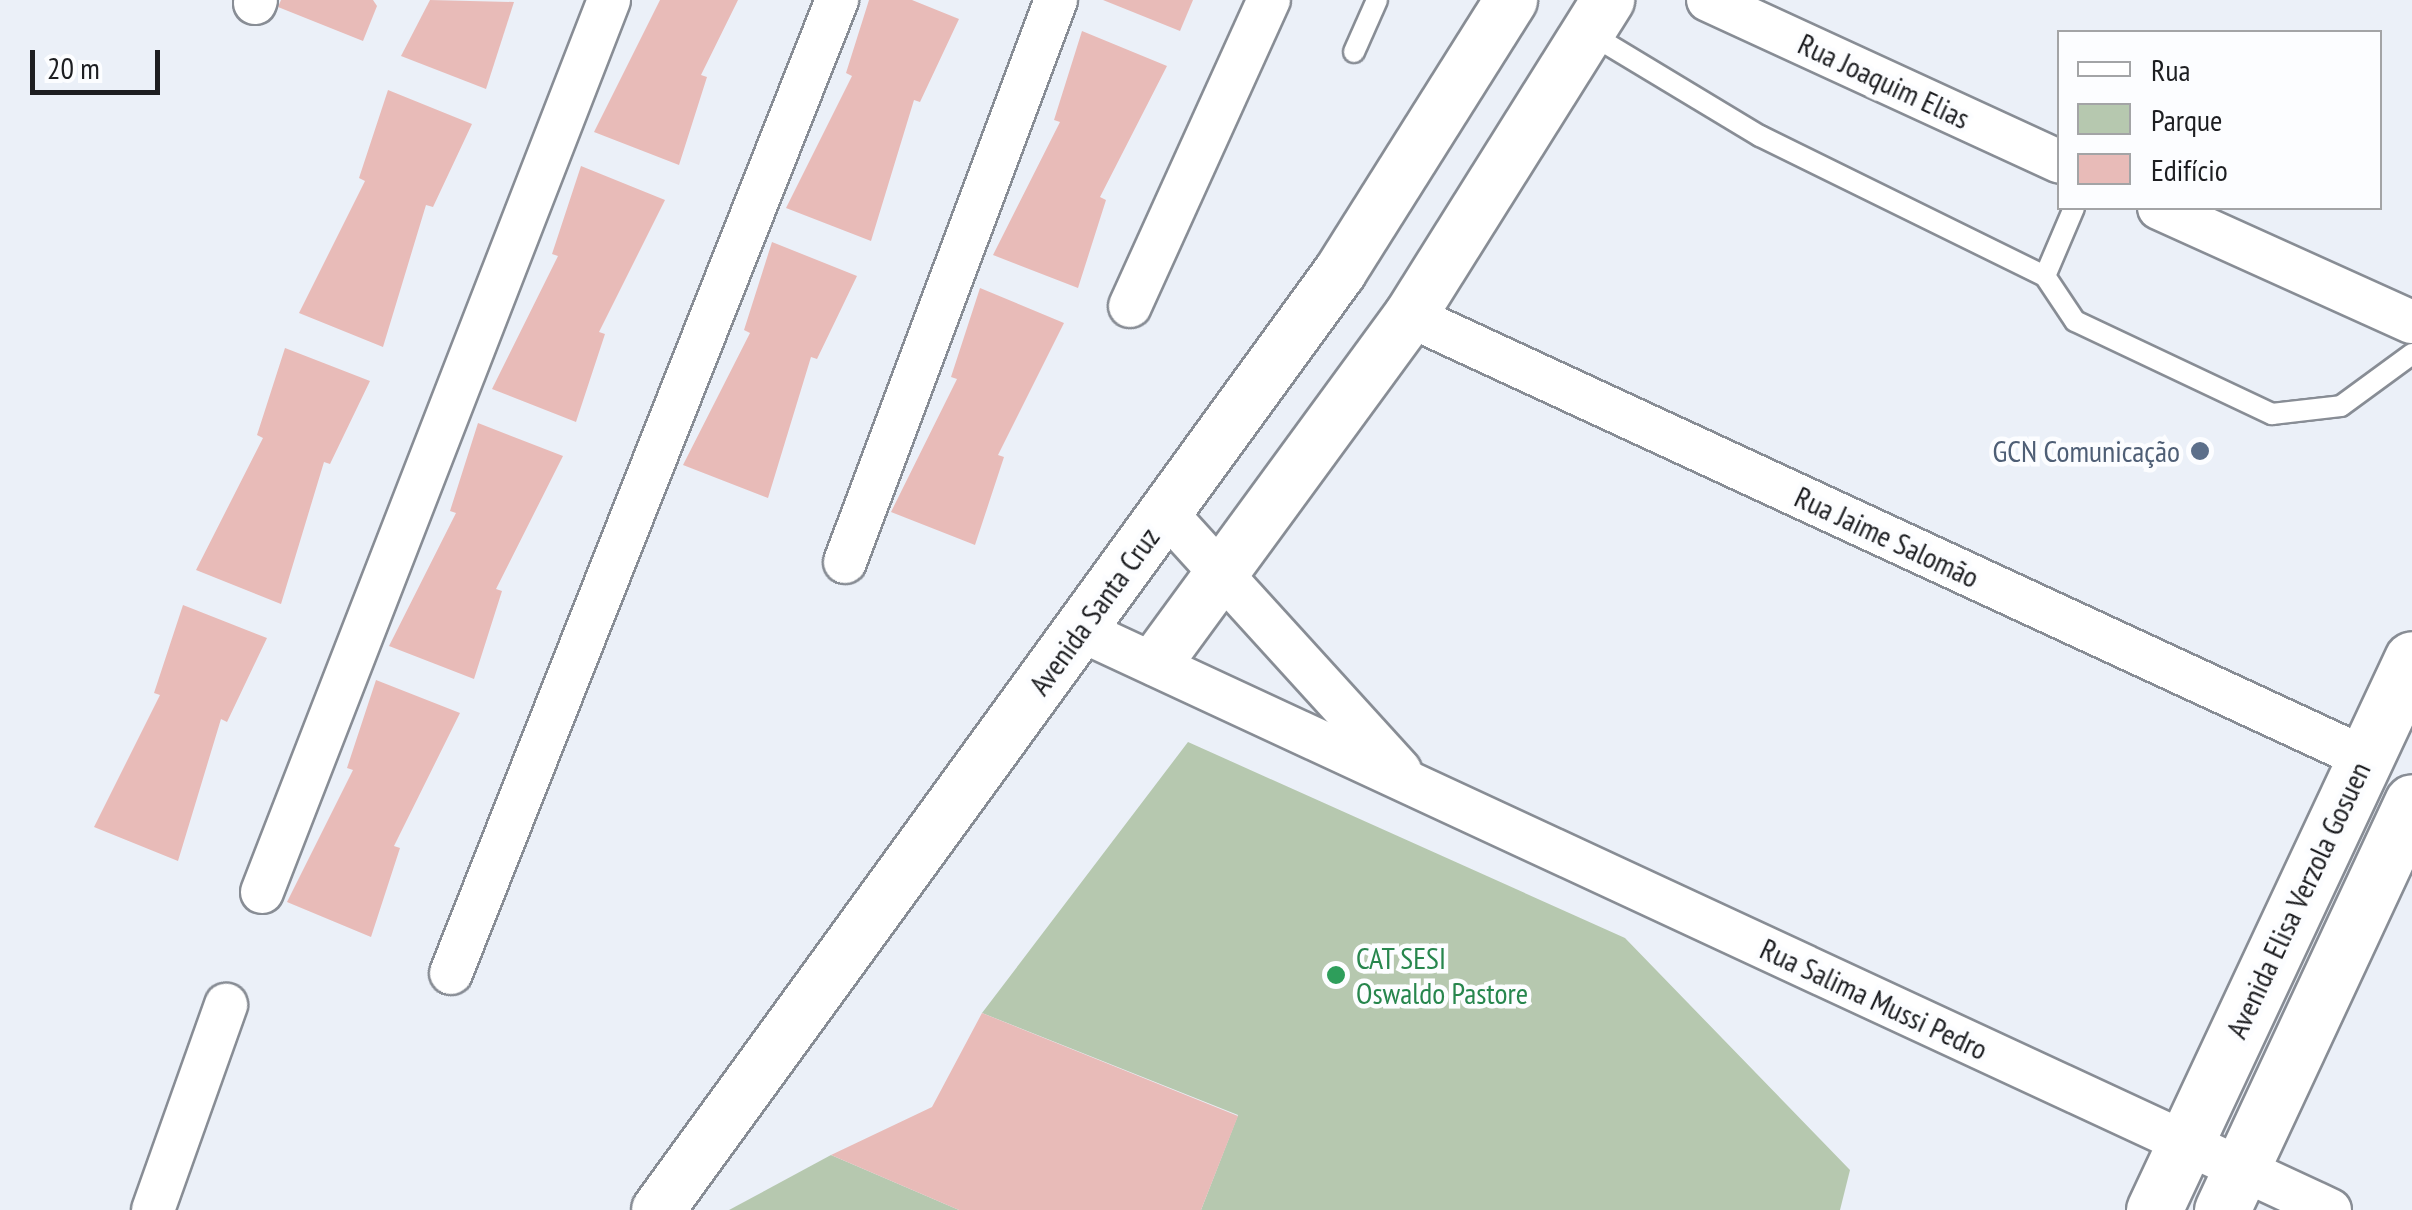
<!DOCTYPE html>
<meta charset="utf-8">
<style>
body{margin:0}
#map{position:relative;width:2412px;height:1210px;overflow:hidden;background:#ebf0f8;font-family:"PT Sans Narrow",sans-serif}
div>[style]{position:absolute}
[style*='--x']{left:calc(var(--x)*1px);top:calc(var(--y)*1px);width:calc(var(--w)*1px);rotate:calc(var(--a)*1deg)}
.green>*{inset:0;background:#b6c8af}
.building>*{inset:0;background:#e8bbb8}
.roads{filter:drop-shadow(2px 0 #888d95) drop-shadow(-2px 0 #888d95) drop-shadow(0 2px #888d95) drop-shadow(0 -2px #888d95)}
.service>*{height:20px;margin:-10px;padding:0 10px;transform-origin:10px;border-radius:10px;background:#fff}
.minor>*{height:42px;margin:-21px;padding:0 21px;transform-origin:21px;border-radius:21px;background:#fff}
.tertiary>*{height:52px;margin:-26px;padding:0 26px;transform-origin:26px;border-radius:26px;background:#fff}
.secondary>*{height:55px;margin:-27.5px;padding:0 27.5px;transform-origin:27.5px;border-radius:27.5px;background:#fff}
.dots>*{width:28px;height:28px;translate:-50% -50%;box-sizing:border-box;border:5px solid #fcfdff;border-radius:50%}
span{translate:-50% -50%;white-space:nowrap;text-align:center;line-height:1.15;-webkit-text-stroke:9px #fcfdff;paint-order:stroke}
.street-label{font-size:30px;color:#1d1e21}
.service-label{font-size:30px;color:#4e5e75}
.right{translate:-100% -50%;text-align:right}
.leisure-label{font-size:30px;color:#27864d}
.left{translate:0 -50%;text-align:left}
.legend{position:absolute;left:2057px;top:30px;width:325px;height:180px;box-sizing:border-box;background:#fcfdff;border:2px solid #a3a4a6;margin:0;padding:12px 18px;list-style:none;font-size:30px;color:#1d1e21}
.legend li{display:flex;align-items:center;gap:20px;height:50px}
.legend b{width:50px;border:2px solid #a3a4a6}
.scale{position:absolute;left:30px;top:50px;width:130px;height:45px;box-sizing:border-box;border:5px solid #1d1e21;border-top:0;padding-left:12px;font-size:30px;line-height:35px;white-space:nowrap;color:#1d1e21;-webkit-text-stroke:8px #fcfdff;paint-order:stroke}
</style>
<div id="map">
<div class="green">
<div style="clip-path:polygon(1188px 742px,1625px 938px,1850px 1170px,1840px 1210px,1201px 1210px,1238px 1115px,982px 1013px)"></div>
<div style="clip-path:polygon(831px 1155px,959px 1210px,729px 1210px)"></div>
</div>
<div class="building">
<div style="clip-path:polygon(281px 0,373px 0,377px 6px,363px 41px,278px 7px)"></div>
<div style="clip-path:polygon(430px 0,514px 2px,486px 89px,401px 56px)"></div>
<div style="clip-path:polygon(660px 0,738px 0,701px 75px,707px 77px,679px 165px,594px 132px)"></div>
<div style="clip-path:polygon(869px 0,912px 0,959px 19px,920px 102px,914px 100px,871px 241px,786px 208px,852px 76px,846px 73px)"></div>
<div style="clip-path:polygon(1103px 0,1193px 0,1180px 31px)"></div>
<div style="clip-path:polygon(1082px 31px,1167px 66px,1100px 197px,1106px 200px,1078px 288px,993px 255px,1060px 122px,1054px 120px)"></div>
<div style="clip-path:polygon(388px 90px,472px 124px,433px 207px,426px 205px,383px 347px,299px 313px,365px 181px,359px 178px)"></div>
<div style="clip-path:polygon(581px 166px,665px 200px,599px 332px,605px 334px,576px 422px,492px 389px,558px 256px,552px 254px)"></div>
<div style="clip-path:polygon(772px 242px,857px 276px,817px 359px,811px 357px,768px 498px,683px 465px,750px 333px,744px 330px)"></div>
<div style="clip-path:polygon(980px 288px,1064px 323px,998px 455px,1004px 457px,975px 545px,891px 512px,957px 379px,951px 377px)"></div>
<div style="clip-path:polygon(285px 348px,370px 381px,330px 464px,324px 462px,281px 604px,196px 570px,263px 438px,257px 435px)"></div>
<div style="clip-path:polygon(478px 423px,563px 456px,496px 589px,502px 591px,474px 679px,389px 646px,456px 513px,450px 511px)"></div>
<div style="clip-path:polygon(183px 605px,267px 638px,227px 722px,221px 719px,178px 861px,94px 827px,160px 695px,154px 693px)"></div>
<div style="clip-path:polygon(376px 680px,460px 713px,394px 846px,400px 848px,371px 937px,287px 902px,353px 770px,347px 768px)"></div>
<div style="clip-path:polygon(982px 1013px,1238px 1116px,1201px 1210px,959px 1210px,831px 1155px,932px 1107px)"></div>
</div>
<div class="roads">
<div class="service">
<div style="--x:1589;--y:33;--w:200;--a:31.1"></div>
<div style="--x:1760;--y:136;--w:318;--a:26.2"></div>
<div style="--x:2045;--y:276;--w:74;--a:-66.9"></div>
<div style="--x:1354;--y:52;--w:57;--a:-66.1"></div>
<div style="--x:2045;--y:276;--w:54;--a:56.3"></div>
<div style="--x:2075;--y:321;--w:218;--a:25.3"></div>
<div style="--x:2272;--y:414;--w:69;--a:-6.6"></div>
<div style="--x:2341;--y:406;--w:88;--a:-36.2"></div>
</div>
<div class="minor">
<div style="--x:1708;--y:0;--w:387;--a:24.7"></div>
<div style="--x:255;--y:3;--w:3;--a:-72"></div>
<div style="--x:2159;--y:208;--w:277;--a:24.3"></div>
<div style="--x:1130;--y:306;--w:336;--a:-65.6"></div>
<div style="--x:1410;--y:316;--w:1052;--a:24.84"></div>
<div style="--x:1165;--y:512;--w:349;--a:47.7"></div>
<div style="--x:845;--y:562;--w:600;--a:-69.42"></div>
<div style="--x:1080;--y:630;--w:1378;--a:24.89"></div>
<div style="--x:262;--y:892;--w:957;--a:-68.74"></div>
<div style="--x:451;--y:973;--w:1047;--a:-68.36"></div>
<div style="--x:153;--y:1210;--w:218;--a:-70.4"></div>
</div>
<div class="tertiary">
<div style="--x:1158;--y:660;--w:426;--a:-53.8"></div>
<div style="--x:1410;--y:316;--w:373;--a:-57.9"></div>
<div style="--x:658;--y:1210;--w:1160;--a:-53.98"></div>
<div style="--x:1340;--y:272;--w:321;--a:-57.8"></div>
</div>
<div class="secondary">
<div style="--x:2154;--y:1210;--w:608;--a:-64.91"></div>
<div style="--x:2222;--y:1210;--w:450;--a:-65"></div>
</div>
</div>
<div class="dots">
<div style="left:2200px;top:451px;background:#5c6f8a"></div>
<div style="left:1336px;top:975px;background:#2e9e5b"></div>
</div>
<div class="street-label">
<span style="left:1884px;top:81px;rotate:25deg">Rua Joaquim Elias</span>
<span style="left:1887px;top:537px;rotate:25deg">Rua Jaime Salomão</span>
<span style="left:1094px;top:611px;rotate:-54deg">Avenida Santa Cruz</span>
<span style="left:2298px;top:900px;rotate:-65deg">Avenida Elisa Verzola Gosuen</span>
<span style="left:1874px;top:999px;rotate:25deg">Rua Salima Mussi Pedro</span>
</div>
<div class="service-label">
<span class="right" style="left:2180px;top:451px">GCN Comunicação</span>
</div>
<div class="leisure-label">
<span class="left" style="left:1356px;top:975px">CAT SESI<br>Oswaldo Pastore</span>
</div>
<ul class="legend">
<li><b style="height:12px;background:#fff"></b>Rua</li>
<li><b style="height:28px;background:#b6c8af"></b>Parque</li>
<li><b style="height:28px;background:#e8bbb8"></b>Edifício</li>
</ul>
<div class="scale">20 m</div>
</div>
